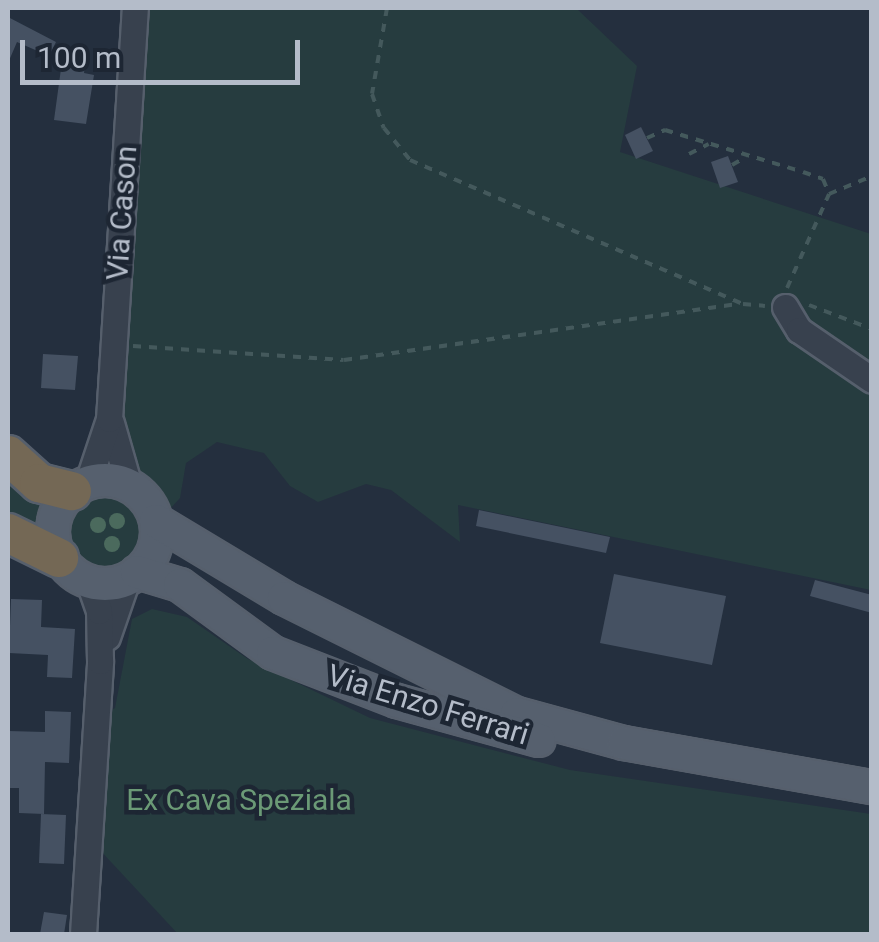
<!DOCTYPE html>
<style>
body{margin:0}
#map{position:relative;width:879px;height:942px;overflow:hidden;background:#242f3e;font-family:Roboto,sans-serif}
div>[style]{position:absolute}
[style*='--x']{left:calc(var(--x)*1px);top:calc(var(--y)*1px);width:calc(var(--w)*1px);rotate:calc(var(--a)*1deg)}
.green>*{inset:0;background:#263c3f}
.round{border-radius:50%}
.building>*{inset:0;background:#455162}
.path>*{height:4px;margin-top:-2px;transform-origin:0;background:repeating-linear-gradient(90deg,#44595c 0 8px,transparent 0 16px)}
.roads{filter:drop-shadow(2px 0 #565f6c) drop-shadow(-2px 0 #565f6c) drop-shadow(0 2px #565f6c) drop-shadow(0 -2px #565f6c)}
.minor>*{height:25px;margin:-12.5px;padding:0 12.5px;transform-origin:12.5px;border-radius:12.5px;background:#38414e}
.major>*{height:32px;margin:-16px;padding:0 16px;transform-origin:16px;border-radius:16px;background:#56606e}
.major>.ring{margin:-16px;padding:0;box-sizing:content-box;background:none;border:32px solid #56606e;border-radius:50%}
.highway>*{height:38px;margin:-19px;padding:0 19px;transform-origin:19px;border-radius:19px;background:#746855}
.trees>*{width:16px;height:16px;margin:-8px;border-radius:50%;background:#4b6a5d}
span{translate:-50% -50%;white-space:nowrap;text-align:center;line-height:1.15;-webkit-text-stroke:9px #1d2633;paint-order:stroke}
.street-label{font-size:30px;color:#b4bcc9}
.park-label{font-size:30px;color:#6b9a76}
.frame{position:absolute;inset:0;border:10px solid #b4bcc9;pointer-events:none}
.scale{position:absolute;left:20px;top:40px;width:280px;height:45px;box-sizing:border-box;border:5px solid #b4bcc9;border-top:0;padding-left:12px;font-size:30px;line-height:35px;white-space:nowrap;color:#b4bcc9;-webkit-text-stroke:8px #1d2633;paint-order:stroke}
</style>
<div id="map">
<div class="green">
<div style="clip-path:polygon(150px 8px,576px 8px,637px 66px,620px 152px,871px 234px,871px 590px,458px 505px,460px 542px,391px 490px,366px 484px,318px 502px,290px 486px,264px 453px,217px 442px,186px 463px,180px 498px,170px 509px,130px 465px,122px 426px)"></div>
<div style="clip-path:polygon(8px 466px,56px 495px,44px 531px,8px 524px)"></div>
<div class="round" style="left:67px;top:490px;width:80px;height:80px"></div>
<div style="clip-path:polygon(152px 609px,187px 617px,248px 659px,370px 718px,570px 770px,871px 814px,871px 934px,178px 934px,98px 848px,103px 716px,115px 708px,132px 619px)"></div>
</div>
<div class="building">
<div style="clip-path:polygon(8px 17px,56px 42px,49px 56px,17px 42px,8px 63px)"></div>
<div style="clip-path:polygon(63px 54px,86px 57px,84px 73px,94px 75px,86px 124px,54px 120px)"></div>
<div style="clip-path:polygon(641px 127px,653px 151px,636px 159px,625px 135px)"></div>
<div style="clip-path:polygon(728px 156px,738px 182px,720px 188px,711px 162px)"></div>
<div style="clip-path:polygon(43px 354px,78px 356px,75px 390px,41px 388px)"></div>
<div style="clip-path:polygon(479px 510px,610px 537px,606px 553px,476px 526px)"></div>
<div style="clip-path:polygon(614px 574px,726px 596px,712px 665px,600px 643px)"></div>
<div style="clip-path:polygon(815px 580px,872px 595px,872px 613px,810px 596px)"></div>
<div style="clip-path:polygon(11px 599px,42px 600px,41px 627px,75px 629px,72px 678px,47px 677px,48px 655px,9px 653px)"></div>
<div style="clip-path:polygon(45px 711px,71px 712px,69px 763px,45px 762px,44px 814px,19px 813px,19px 788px,8px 788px,8px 731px,45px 732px)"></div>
<div style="clip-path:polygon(41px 814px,66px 815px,64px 864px,39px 863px)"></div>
<div style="clip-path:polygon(44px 912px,67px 915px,64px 934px,40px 934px)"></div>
</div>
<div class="path">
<div style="--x:387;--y:8;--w:87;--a:99.9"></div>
<div style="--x:372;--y:94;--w:36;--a:71"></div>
<div style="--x:384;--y:128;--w:41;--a:50.9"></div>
<div style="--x:410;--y:160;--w:363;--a:23.4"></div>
<div style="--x:743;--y:304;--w:22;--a:5"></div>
<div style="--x:647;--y:138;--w:20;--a:-24"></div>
<div style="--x:665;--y:130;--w:144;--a:16.9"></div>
<div style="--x:803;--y:172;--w:21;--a:19"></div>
<div style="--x:823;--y:179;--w:16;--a:68"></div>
<div style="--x:689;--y:154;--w:22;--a:-27"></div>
<div style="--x:732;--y:165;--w:16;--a:-30"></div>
<div style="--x:787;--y:288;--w:103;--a:-65.9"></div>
<div style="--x:829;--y:194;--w:47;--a:-22.7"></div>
<div style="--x:809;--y:305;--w:67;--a:20.9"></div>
<div style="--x:133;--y:346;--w:211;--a:3.8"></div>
<div style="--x:344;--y:360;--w:399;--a:-8.1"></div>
</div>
<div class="roads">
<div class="minor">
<div style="--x:785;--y:307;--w:27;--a:59"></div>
<div style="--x:799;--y:330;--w:88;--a:34.4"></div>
<div style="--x:111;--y:423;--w:66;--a:74.1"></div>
<div style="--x:88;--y:482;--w:66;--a:-71.6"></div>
<div style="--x:109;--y:419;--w:412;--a:-86.4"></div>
<div style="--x:107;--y:637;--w:61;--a:-71"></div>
<div style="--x:83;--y:934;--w:274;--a:-86.4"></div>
<div style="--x:100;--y:661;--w:50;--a:-91.1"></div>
<div style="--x:99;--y:611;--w:31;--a:-109"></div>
</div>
<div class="major">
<div class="ring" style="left:53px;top:480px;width:72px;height:72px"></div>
<div style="--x:156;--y:521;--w:149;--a:31"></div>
<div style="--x:284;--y:598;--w:260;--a:26.5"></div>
<div style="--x:517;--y:714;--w:111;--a:15.2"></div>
<div style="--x:624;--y:743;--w:252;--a:10.1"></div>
<div style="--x:137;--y:572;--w:45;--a:16.8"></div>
<div style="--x:180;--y:585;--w:115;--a:36.2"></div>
<div style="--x:273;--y:653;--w:133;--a:21.2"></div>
<div style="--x:397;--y:701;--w:147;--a:15.4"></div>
</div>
<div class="highway">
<div style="--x:8;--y:455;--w:42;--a:42.1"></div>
<div style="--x:39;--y:483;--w:34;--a:14"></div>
<div style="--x:8;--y:533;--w:57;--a:26.1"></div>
</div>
</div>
<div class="trees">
<div style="left:117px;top:521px"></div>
<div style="left:98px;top:525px"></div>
<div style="left:112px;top:544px"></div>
</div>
<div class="street-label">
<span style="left:122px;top:213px;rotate:-86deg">Via Cason</span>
<span style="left:428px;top:705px;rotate:17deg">Via Enzo Ferrari</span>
</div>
<div class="park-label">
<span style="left:239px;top:800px">Ex Cava Speziala</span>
</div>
<div class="frame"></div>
<div class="scale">100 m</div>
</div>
